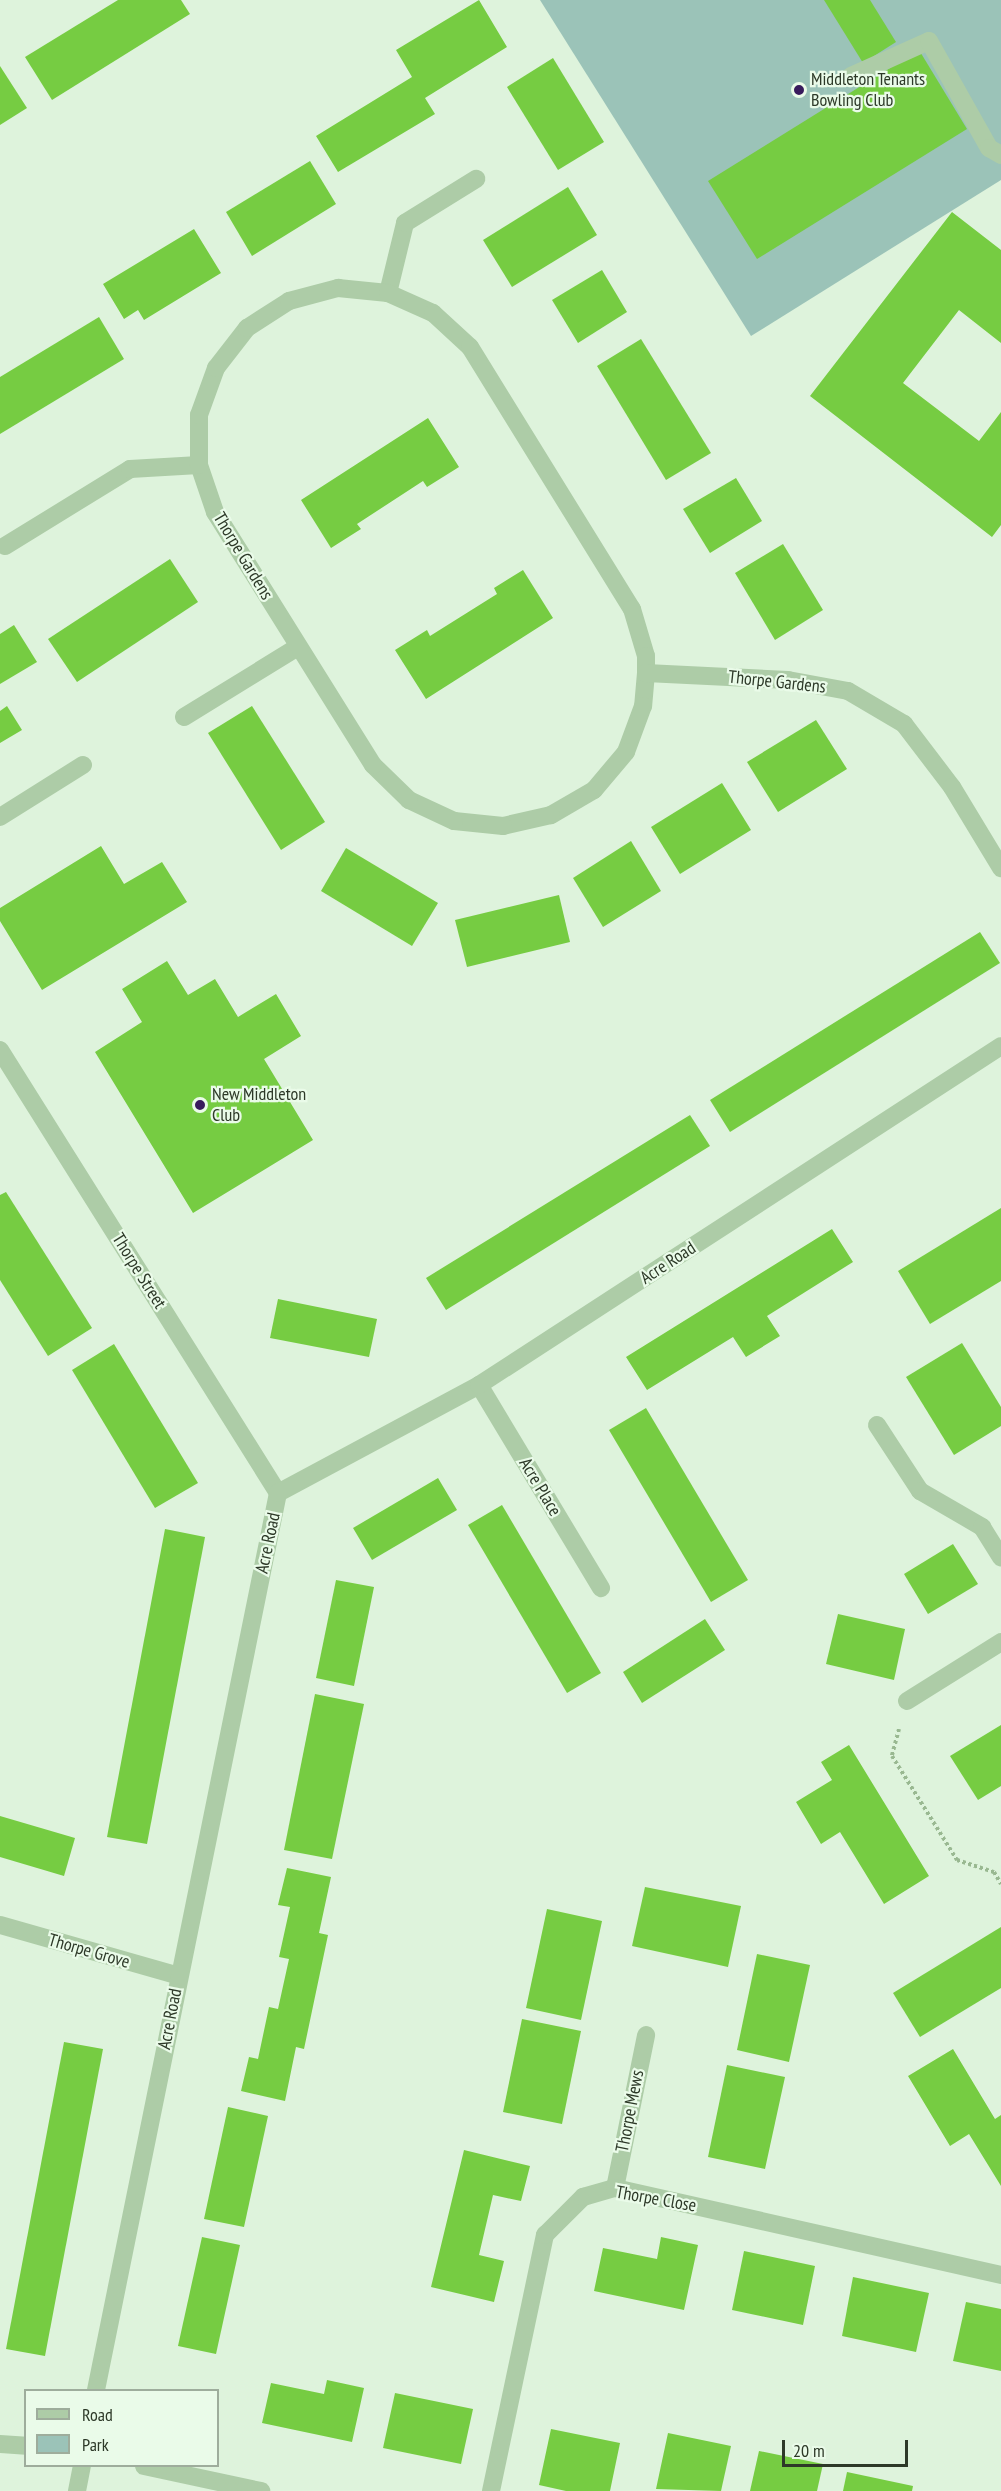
<!DOCTYPE html>
<style>
body{margin:0}
#map{position:relative;width:1001px;height:2491px;overflow:hidden;background:#def3dc;font-family:"PT Sans Narrow",sans-serif}
div>[style]{position:absolute}
[style*='--x']{left:calc(var(--x)*1px);top:calc(var(--y)*1px);width:calc(var(--w)*1px);rotate:calc(var(--a)*1deg)}
.green>*{inset:0;background:#9bc3b8}
.building>*{inset:0;background:#76cc42}
.path>*{height:4px;margin-top:-2px;transform-origin:0;background:repeating-linear-gradient(90deg,#99b891 0 3px,transparent 0 6px)}
.lane>*{height:18px;margin:-9px;padding:0 9px;transform-origin:9px;border-radius:9px;background:#adcca7}
.street>*{height:18px;margin:-9px;padding:0 9px;transform-origin:9px;border-radius:9px;background:#adcca7}
.dots>*{width:16px;height:16px;translate:-50% -50%;box-sizing:border-box;border:3px solid #eafbe9;border-radius:50%}
span{translate:-50% -50%;white-space:nowrap;text-align:center;line-height:1.15;-webkit-text-stroke:4.5px #eafbe9;paint-order:stroke}
.poi-label{font-size:18px;color:#2d3928}
.left{translate:0 -50%;text-align:left}
.street-label{font-size:18px;color:#2d3928}
.legend{position:absolute;left:24px;top:2389px;width:195px;height:78px;box-sizing:border-box;background:#eafbe9;border:2px solid #9ead9c;margin:0;padding:8px 10px;list-style:none;font-size:18px;color:#2d3928}
.legend li{display:flex;align-items:center;gap:12px;height:30px}
.legend b{width:30px;border:2px solid #9ead9c}
.scale{position:absolute;left:782px;top:2440px;width:126px;height:27px;box-sizing:border-box;border:3px solid #2d3928;border-top:0;padding-left:8px;font-size:18px;line-height:21px;white-space:nowrap;color:#2d3928;-webkit-text-stroke:4px #eafbe9;paint-order:stroke}
</style>
<div id="map">
<div class="green">
<div style="clip-path:polygon(540px 0,1001px 0,1001px 180px,751px 336px)"></div>
</div>
<div class="building">
<div style="clip-path:polygon(118px 0,181px 0,190px 14px,52px 100px,25px 57px)"></div>
<div style="clip-path:polygon(479px 0,507px 47px,425px 98px,435px 114px,338px 172px,316px 136px,412px 77px,396px 50px)"></div>
<div style="clip-path:polygon(824px 0,870px 0,896px 42px,863px 63px)"></div>
<div style="clip-path:polygon(919px 50px,967px 129px,757px 259px,708px 181px)"></div>
<div style="clip-path:polygon(553px 58px,604px 142px,558px 170px,507px 87px)"></div>
<div style="clip-path:polygon(0 66px,27px 108px,0 125px)"></div>
<div style="clip-path:polygon(310px 161px,336px 204px,252px 256px,226px 212px)"></div>
<div style="clip-path:polygon(568px 187px,597px 235px,512px 287px,483px 240px)"></div>
<div style="clip-path:polygon(952px 212px,1001px 250px,1001px 343px,959px 310px,903px 383px,979px 441px,1001px 412px,1001px 525px,992px 537px,810px 396px)"></div>
<div style="clip-path:polygon(194px 229px,221px 273px,144px 320px,138px 310px,124px 319px,103px 284px)"></div>
<div style="clip-path:polygon(602px 270px,627px 312px,578px 343px,552px 300px)"></div>
<div style="clip-path:polygon(99px 317px,124px 359px,0 434px,0 377px)"></div>
<div style="clip-path:polygon(641px 339px,711px 453px,666px 480px,597px 366px)"></div>
<div style="clip-path:polygon(428px 418px,459px 467px,427px 487px,423px 481px,357px 524px,361px 529px,331px 548px,301px 500px)"></div>
<div style="clip-path:polygon(736px 478px,762px 521px,710px 553px,683px 509px)"></div>
<div style="clip-path:polygon(783px 544px,823px 610px,775px 640px,735px 573px)"></div>
<div style="clip-path:polygon(170px 559px,198px 602px,77px 682px,48px 639px)"></div>
<div style="clip-path:polygon(523px 570px,553px 618px,426px 699px,395px 650px,427px 630px,430px 636px,497px 594px,494px 588px)"></div>
<div style="clip-path:polygon(14px 625px,37px 662px,0 684px,0 634px)"></div>
<div style="clip-path:polygon(7px 706px,22px 730px,0 743px,0 711px)"></div>
<div style="clip-path:polygon(252px 706px,325px 822px,281px 850px,208px 733px)"></div>
<div style="clip-path:polygon(816px 720px,847px 769px,778px 812px,747px 762px)"></div>
<div style="clip-path:polygon(722px 783px,751px 830px,680px 874px,651px 827px)"></div>
<div style="clip-path:polygon(631px 841px,661px 891px,603px 927px,573px 878px)"></div>
<div style="clip-path:polygon(101px 846px,124px 884px,162px 862px,187px 902px,42px 990px,0 921px,0 908px)"></div>
<div style="clip-path:polygon(346px 848px,438px 903px,412px 946px,321px 891px)"></div>
<div style="clip-path:polygon(559px 895px,570px 942px,467px 967px,455px 920px)"></div>
<div style="clip-path:polygon(980px 932px,1000px 963px,730px 1132px,710px 1100px)"></div>
<div style="clip-path:polygon(167px 961px,188px 995px,215px 979px,238px 1017px,276px 994px,301px 1036px,264px 1059px,313px 1140px,193px 1213px,95px 1052px,142px 1022px,122px 989px)"></div>
<div style="clip-path:polygon(690px 1115px,710px 1146px,446px 1310px,426px 1278px)"></div>
<div style="clip-path:polygon(6px 1192px,92px 1328px,48px 1356px,0 1280px,0 1195px)"></div>
<div style="clip-path:polygon(1001px 1208px,1001px 1281px,930px 1324px,898px 1271px)"></div>
<div style="clip-path:polygon(832px 1229px,853px 1262px,767px 1316px,780px 1336px,746px 1357px,733px 1337px,647px 1390px,626px 1357px)"></div>
<div style="clip-path:polygon(278px 1299px,377px 1319px,369px 1357px,270px 1338px)"></div>
<div style="clip-path:polygon(962px 1343px,1001px 1407px,1001px 1426px,954px 1455px,906px 1377px)"></div>
<div style="clip-path:polygon(114px 1344px,198px 1483px,155px 1508px,72px 1370px)"></div>
<div style="clip-path:polygon(646px 1408px,748px 1580px,711px 1602px,609px 1430px)"></div>
<div style="clip-path:polygon(438px 1478px,457px 1510px,372px 1560px,353px 1528px)"></div>
<div style="clip-path:polygon(502px 1505px,601px 1673px,567px 1693px,468px 1525px)"></div>
<div style="clip-path:polygon(165px 1529px,205px 1537px,147px 1844px,107px 1837px)"></div>
<div style="clip-path:polygon(953px 1544px,978px 1584px,928px 1614px,904px 1574px)"></div>
<div style="clip-path:polygon(336px 1580px,374px 1587px,354px 1686px,316px 1678px)"></div>
<div style="clip-path:polygon(838px 1614px,905px 1629px,894px 1680px,826px 1664px)"></div>
<div style="clip-path:polygon(705px 1619px,725px 1650px,642px 1703px,623px 1672px)"></div>
<div style="clip-path:polygon(315px 1694px,364px 1704px,332px 1859px,284px 1850px)"></div>
<div style="clip-path:polygon(1001px 1725px,1001px 1786px,978px 1800px,950px 1756px)"></div>
<div style="clip-path:polygon(849px 1745px,929px 1876px,884px 1904px,840px 1832px,821px 1844px,796px 1802px,832px 1780px,821px 1762px)"></div>
<div style="clip-path:polygon(0 1816px,75px 1838px,64px 1876px,0 1857px)"></div>
<div style="clip-path:polygon(287px 1868px,331px 1877px,319px 1933px,328px 1935px,304px 2049px,296px 2047px,285px 2101px,241px 2091px,249px 2057px,258px 2059px,269px 2007px,278px 2009px,289px 1959px,279px 1957px,290px 1907px,278px 1905px)"></div>
<div style="clip-path:polygon(645px 1887px,741px 1906px,728px 1967px,632px 1946px)"></div>
<div style="clip-path:polygon(547px 1909px,602px 1921px,581px 2020px,526px 2008px)"></div>
<div style="clip-path:polygon(1001px 1927px,1001px 1988px,920px 2037px,893px 1993px)"></div>
<div style="clip-path:polygon(757px 1954px,810px 1965px,789px 2062px,737px 2050px)"></div>
<div style="clip-path:polygon(522px 2019px,581px 2031px,562px 2124px,503px 2112px)"></div>
<div style="clip-path:polygon(64px 2042px,103px 2049px,45px 2356px,6px 2349px)"></div>
<div style="clip-path:polygon(953px 2049px,995px 2119px,1001px 2115px,1001px 2186px,969px 2134px,950px 2146px,908px 2076px)"></div>
<div style="clip-path:polygon(727px 2065px,785px 2077px,765px 2169px,708px 2157px)"></div>
<div style="clip-path:polygon(228px 2107px,268px 2116px,244px 2227px,204px 2219px)"></div>
<div style="clip-path:polygon(464px 2150px,530px 2166px,521px 2201px,493px 2195px,479px 2255px,504px 2261px,494px 2302px,431px 2287px)"></div>
<div style="clip-path:polygon(202px 2237px,240px 2245px,216px 2354px,178px 2346px)"></div>
<div style="clip-path:polygon(661px 2237px,698px 2245px,684px 2310px,594px 2291px,603px 2248px,657px 2259px)"></div>
<div style="clip-path:polygon(744px 2251px,815px 2266px,803px 2325px,732px 2310px)"></div>
<div style="clip-path:polygon(853px 2277px,929px 2293px,916px 2352px,842px 2336px)"></div>
<div style="clip-path:polygon(966px 2302px,1001px 2309px,1001px 2371px,953px 2361px)"></div>
<div style="clip-path:polygon(327px 2380px,364px 2388px,352px 2442px,262px 2423px,271px 2383px,324px 2394px)"></div>
<div style="clip-path:polygon(395px 2393px,473px 2409px,461px 2464px,383px 2448px)"></div>
<div style="clip-path:polygon(551px 2429px,620px 2443px,610px 2491px,566px 2491px,539px 2485px)"></div>
<div style="clip-path:polygon(668px 2433px,731px 2446px,721px 2491px,656px 2489px)"></div>
<div style="clip-path:polygon(759px 2451px,823px 2464px,817px 2491px,750px 2491px)"></div>
<div style="clip-path:polygon(847px 2472px,913px 2486px,912px 2491px,843px 2491px)"></div>
</div>
<div class="path">
<div style="--x:899;--y:1729;--w:28;--a:105"></div>
<div style="--x:892;--y:1756;--w:123;--a:58"></div>
<div style="--x:957;--y:1860;--w:39;--a:18"></div>
<div style="--x:994;--y:1872;--w:14;--a:60"></div>
</div>
<div class="lane">
<div style="--x:851;--y:76;--w:85;--a:-24.2"></div>
<div style="--x:929;--y:41;--w:123;--a:60.7"></div>
<div style="--x:388;--y:293;--w:72;--a:-76.3"></div>
<div style="--x:405;--y:223;--w:84;--a:-31.8"></div>
<div style="--x:5;--y:546;--w:147;--a:-31.6"></div>
<div style="--x:130;--y:469;--w:69;--a:-3.3"></div>
<div style="--x:184;--y:717;--w:134;--a:-31.6"></div>
</div>
<div class="street">
<div style="--x:989;--y:148;--w:14;--a:30"></div>
<div style="--x:338;--y:288;--w:50;--a:5.7"></div>
<div style="--x:388;--y:293;--w:49;--a:24"></div>
<div style="--x:433;--y:313;--w:50;--a:42.6"></div>
<div style="--x:470;--y:347;--w:308;--a:58.3"></div>
<div style="--x:632;--y:609;--w:49;--a:73.4"></div>
<div style="--x:646;--y:656;--w:17;--a:90"></div>
<div style="--x:646;--y:673;--w:33;--a:95"></div>
<div style="--x:643;--y:706;--w:49;--a:110.3"></div>
<div style="--x:626;--y:752;--w:50;--a:130.1"></div>
<div style="--x:594;--y:790;--w:50;--a:149.8"></div>
<div style="--x:551;--y:815;--w:49;--a:167.1"></div>
<div style="--x:503;--y:826;--w:49;--a:-174.2"></div>
<div style="--x:454;--y:821;--w:50;--a:-155"></div>
<div style="--x:409;--y:800;--w:50;--a:-135.8"></div>
<div style="--x:373;--y:765;--w:298;--a:-122"></div>
<div style="--x:215;--y:512;--w:50;--a:-108.8"></div>
<div style="--x:199;--y:465;--w:50;--a:-90"></div>
<div style="--x:199;--y:415;--w:50;--a:-70.1"></div>
<div style="--x:216;--y:368;--w:51;--a:-52.2"></div>
<div style="--x:247;--y:328;--w:50;--a:-32.7"></div>
<div style="--x:289;--y:301;--w:51;--a:-14.9"></div>
<div style="--x:646;--y:673;--w:142;--a:2.8"></div>
<div style="--x:788;--y:680;--w:61;--a:10.4"></div>
<div style="--x:848;--y:691;--w:65;--a:30.5"></div>
<div style="--x:904;--y:724;--w:79;--a:52.7"></div>
<div style="--x:952;--y:787;--w:95;--a:58.8"></div>
<div style="--x:0;--y:817;--w:98;--a:-32.1"></div>
<div style="--x:0;--y:1050;--w:523;--a:57.89"></div>
<div style="--x:479;--y:1385;--w:237;--a:59"></div>
<div style="--x:877;--y:1425;--w:79;--a:56.9"></div>
<div style="--x:920;--y:1491;--w:72;--a:30.1"></div>
<div style="--x:982;--y:1527;--w:36;--a:58"></div>
<div style="--x:907;--y:1701;--w:111;--a:-32.1"></div>
<div style="--x:0;--y:1925;--w:186;--a:15.9"></div>
<div style="--x:615;--y:2188;--w:156;--a:-78.5"></div>
<div style="--x:96;--y:2390;--w:915;--a:-78.53"></div>
<div style="--x:278;--y:1493;--w:228;--a:-28.2"></div>
<div style="--x:479;--y:1385;--w:622;--a:-33"></div>
<div style="--x:0;--y:2444;--w:26;--a:4"></div>
<div style="--x:144;--y:2466;--w:120;--a:12.1"></div>
<div style="--x:77;--y:2491;--w:25;--a:-79"></div>
<div style="--x:491;--y:2491;--w:262;--a:-78.1"></div>
<div style="--x:545;--y:2235;--w:54;--a:-45"></div>
<div style="--x:583;--y:2197;--w:33;--a:-16"></div>
<div style="--x:615;--y:2188;--w:396;--a:12.7"></div>
</div>
<div class="dots">
<div style="left:799px;top:90px;background:#381b5c"></div>
<div style="left:200px;top:1105px;background:#381b5c"></div>
</div>
<div class="poi-label">
<span class="left" style="left:811px;top:90px">Middleton Tenants<br>Bowling Club</span>
<span class="left" style="left:212px;top:1105px">New Middleton<br>Club</span>
</div>
<div class="street-label">
<span style="left:243px;top:556px;rotate:59deg">Thorpe Gardens</span>
<span style="left:777px;top:682px;rotate:6deg">Thorpe Gardens</span>
<span style="left:668px;top:1263px;rotate:-33deg">Acre Road</span>
<span style="left:139px;top:1271px;rotate:58deg">Thorpe Street</span>
<span style="left:540px;top:1487px;rotate:59deg">Acre Place</span>
<span style="left:268px;top:1543px;rotate:-78deg">Acre Road</span>
<span style="left:89px;top:1951px;rotate:16deg">Thorpe Grove</span>
<span style="left:170px;top:2019px;rotate:-79deg">Acre Road</span>
<span style="left:630px;top:2111px;rotate:-79deg">Thorpe Mews</span>
<span style="left:656px;top:2199px;rotate:10deg">Thorpe Close</span>
</div>
<ul class="legend">
<li><b style="height:8px;background:#adcca7"></b>Road</li>
<li><b style="height:16px;background:#9bc3b8"></b>Park</li>
</ul>
<div class="scale">20 m</div>
</div>
